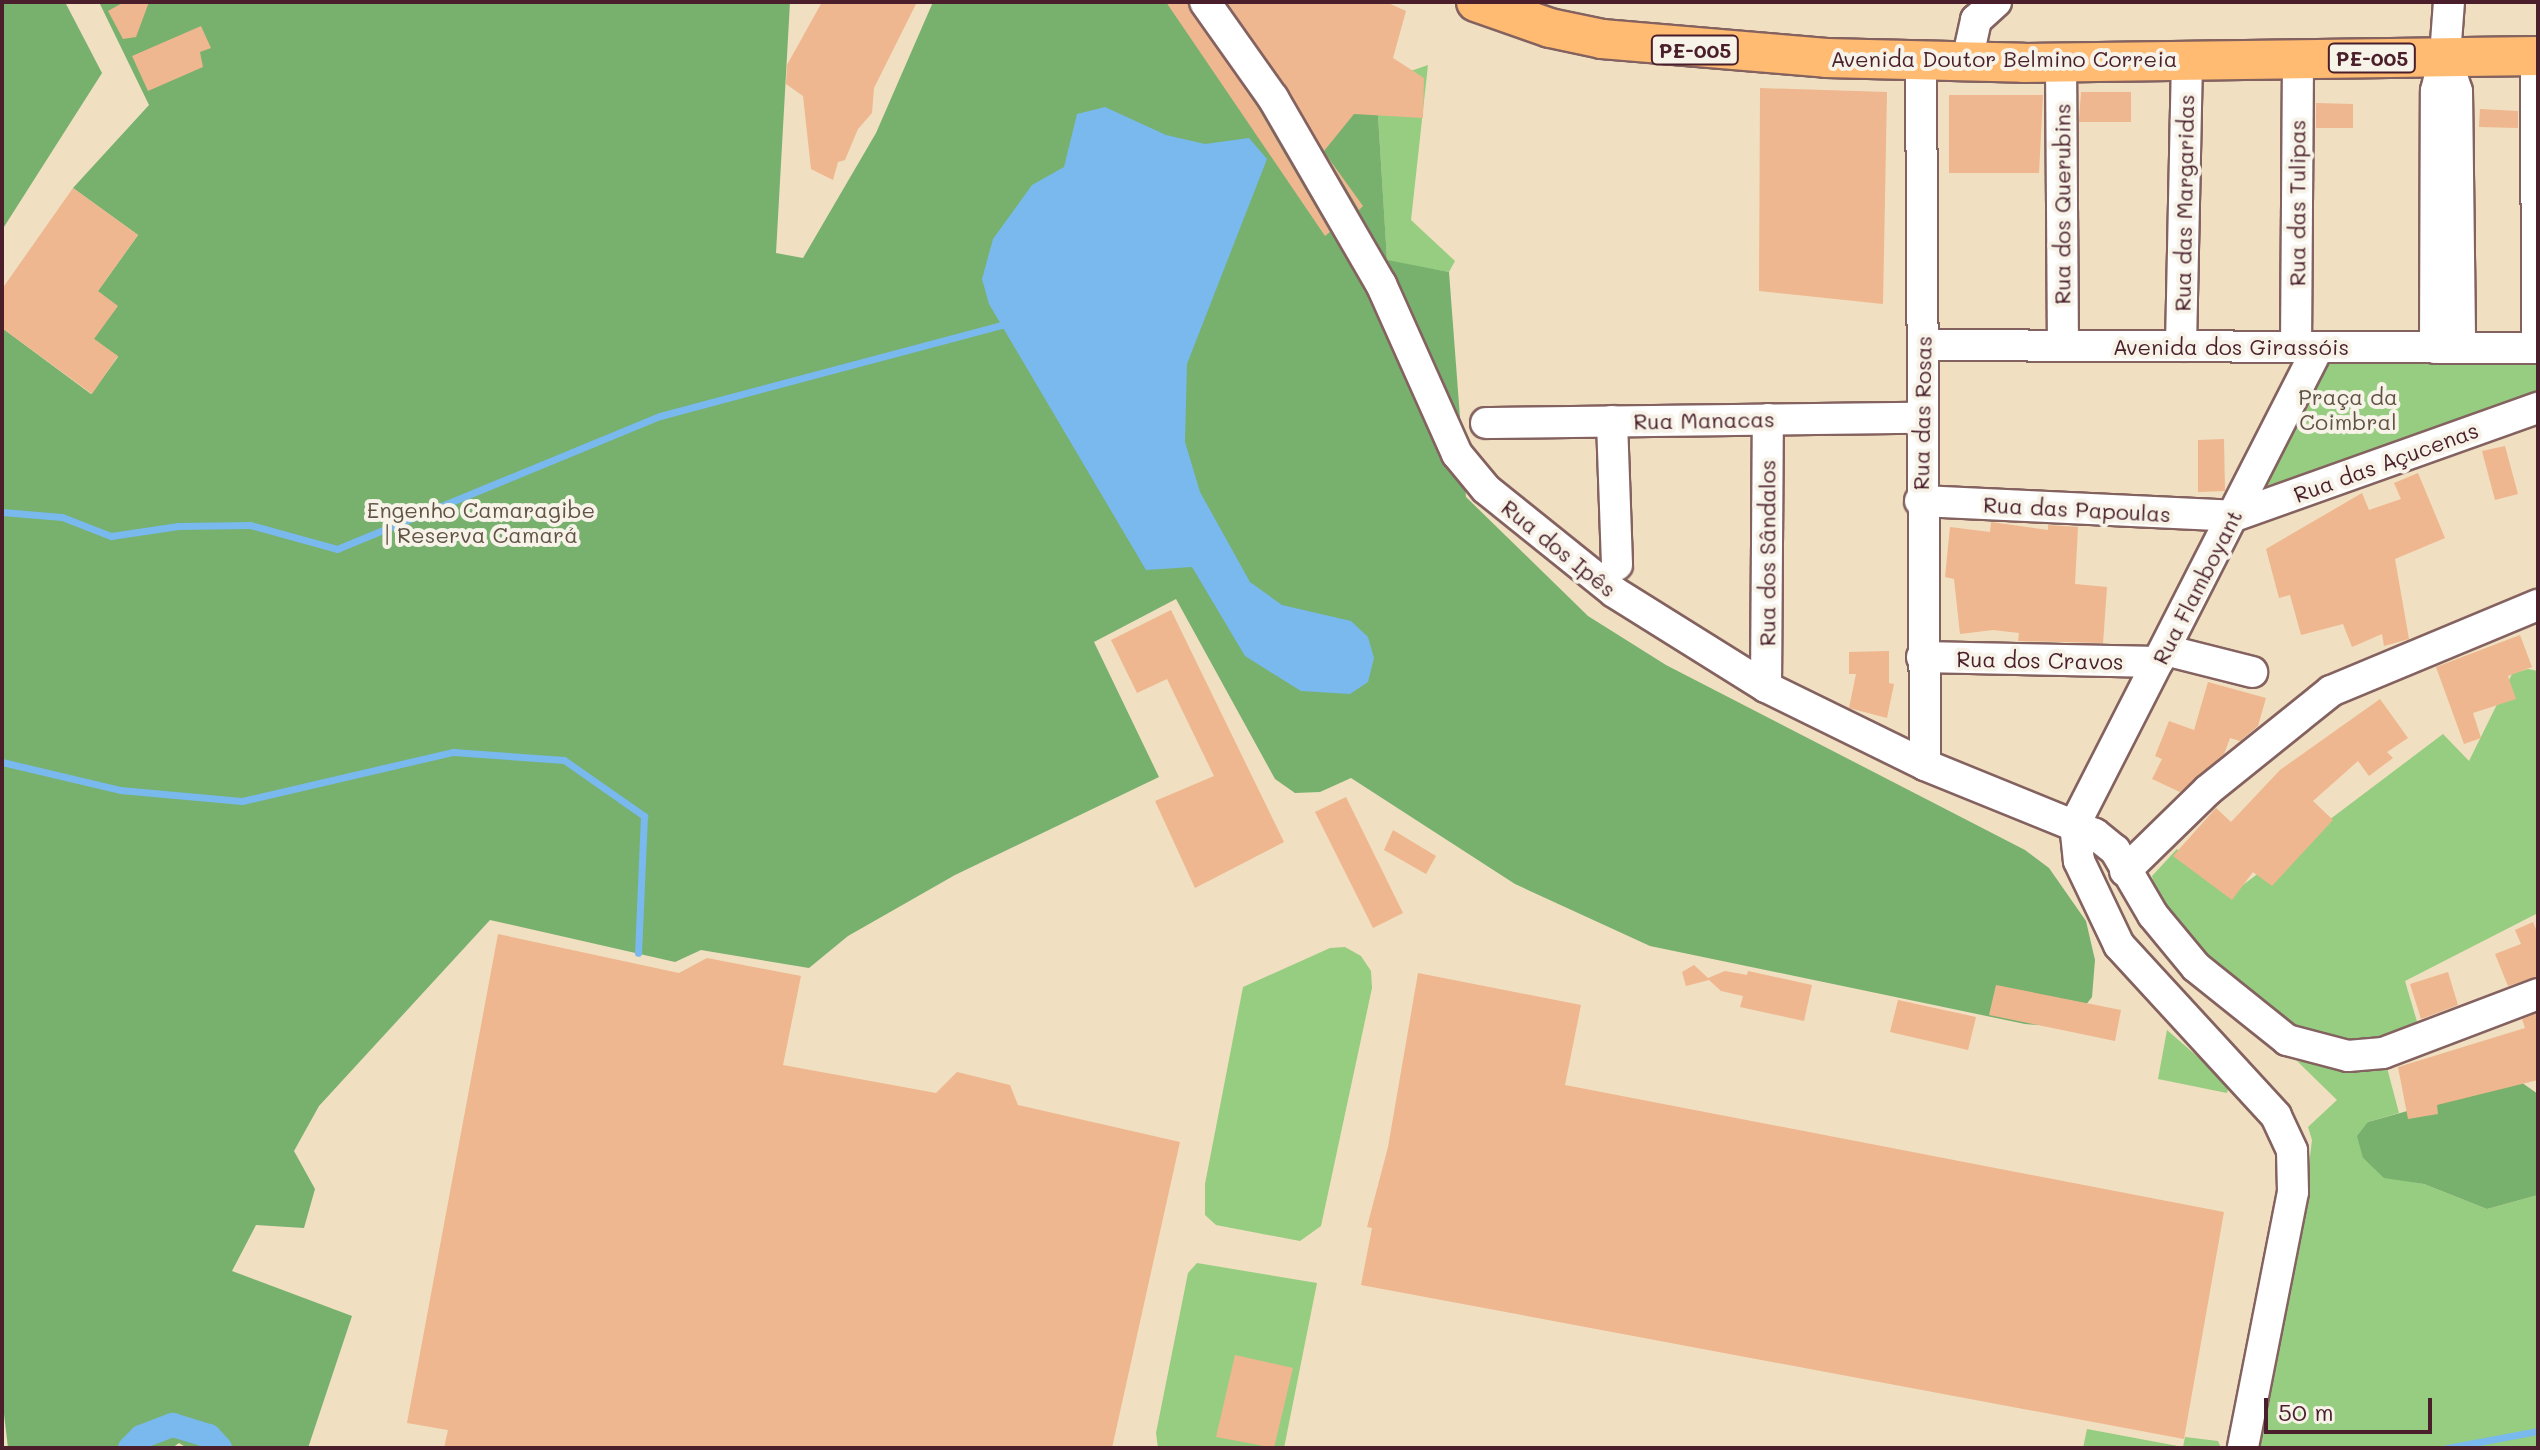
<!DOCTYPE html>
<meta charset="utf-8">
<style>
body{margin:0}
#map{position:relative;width:2540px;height:1450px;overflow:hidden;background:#f0dfc1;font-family:Mali,sans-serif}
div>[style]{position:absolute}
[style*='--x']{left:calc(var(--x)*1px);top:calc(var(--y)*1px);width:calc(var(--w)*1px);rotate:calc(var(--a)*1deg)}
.green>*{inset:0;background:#96cd80}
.forest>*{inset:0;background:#78b06e}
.water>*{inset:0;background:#79b9ed}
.stream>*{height:7px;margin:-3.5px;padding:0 3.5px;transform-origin:3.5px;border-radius:3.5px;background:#79b9ed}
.canal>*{height:24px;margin:-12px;padding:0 12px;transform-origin:12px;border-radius:12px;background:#79b9ed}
.building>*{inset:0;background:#eeb78f}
.roads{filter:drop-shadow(2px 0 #846260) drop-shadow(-2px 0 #846260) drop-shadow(0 2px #846260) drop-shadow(0 -2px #846260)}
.minor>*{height:30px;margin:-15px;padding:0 15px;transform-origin:15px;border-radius:15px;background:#fff}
.major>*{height:38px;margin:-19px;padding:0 19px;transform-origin:19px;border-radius:19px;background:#ffbb71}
span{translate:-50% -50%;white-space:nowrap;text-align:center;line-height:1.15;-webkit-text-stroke:8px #f7f3e8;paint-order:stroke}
.shield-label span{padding:2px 6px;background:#f7f3e8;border:2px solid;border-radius:6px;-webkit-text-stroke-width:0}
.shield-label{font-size:20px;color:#4a1f2b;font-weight:700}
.street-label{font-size:22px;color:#4a1f2b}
.park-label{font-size:22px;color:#615344}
.frame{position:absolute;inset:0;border:4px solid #4a1f2b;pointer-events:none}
.scale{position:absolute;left:2264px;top:1398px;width:168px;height:36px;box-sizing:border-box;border:4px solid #4a1f2b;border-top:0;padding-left:10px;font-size:24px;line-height:28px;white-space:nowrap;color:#4a1f2b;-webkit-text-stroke:6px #f7f3e8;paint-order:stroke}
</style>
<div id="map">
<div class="green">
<div style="clip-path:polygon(1428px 65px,1411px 220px,1455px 261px,1449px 272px,1387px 261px,1376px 83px)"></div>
<div style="clip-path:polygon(2538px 357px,2538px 398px,2254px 490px,2318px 361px)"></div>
<div style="clip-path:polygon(2528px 669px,2538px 671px,2538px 913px,2405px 981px,2418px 1025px,2354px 1044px,2275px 1021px,2192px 943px,2158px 900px,2152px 876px,2177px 849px,2231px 894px,2443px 734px,2469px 761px,2512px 674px)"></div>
<div style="clip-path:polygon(1345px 947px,1361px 956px,1371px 971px,1372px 988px,1321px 1226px,1300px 1241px,1216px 1225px,1205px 1215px,1205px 1184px,1243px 987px,1330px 948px)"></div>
<div style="clip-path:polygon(2167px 1030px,2229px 1084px,2227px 1093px,2158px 1079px)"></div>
<div style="clip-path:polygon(2297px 1061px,2347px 1069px,2386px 1064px,2399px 1113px,2368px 1122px,2363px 1158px,2384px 1177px,2424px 1184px,2487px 1209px,2538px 1195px,2538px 1448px,2259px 1448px,2305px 1198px,2312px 1140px,2308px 1127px,2337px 1100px)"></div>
<div style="clip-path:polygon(1197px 1263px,1317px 1283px,1284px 1448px,1158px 1448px,1156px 1433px,1188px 1273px)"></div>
<div style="clip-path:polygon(2087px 1429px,2183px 1447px,2185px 1437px,2218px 1441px,2221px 1448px,2083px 1448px)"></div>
</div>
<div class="forest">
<div style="clip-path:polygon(2px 2px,65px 2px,102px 73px,2px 230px)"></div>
<div style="clip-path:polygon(99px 2px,790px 2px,776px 253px,803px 258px,876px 133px,933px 2px,1209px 2px,1376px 83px,1387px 260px,1449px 272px,1466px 497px,1588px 616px,1666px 665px,2025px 850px,2049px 868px,2086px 921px,2095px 960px,2092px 997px,2075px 1019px,2051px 1026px,2025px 1024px,1650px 946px,1515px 884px,1351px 778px,1320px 792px,1295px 793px,1275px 779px,1176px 599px,1094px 642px,1159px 777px,955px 875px,848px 936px,809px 968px,701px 950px,675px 962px,490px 920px,319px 1106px,294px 1151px,315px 1189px,304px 1228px,256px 1225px,232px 1271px,352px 1316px,308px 1448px,187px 1448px,179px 1443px,172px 1448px,8px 1448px,2px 1397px,2px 328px,91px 394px,118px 357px,94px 339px,98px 291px,138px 235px,73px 188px,149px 105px)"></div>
<div style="clip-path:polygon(2518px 1080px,2538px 1094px,2538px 1195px,2487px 1209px,2424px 1184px,2384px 1178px,2363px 1158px,2357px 1136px,2368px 1122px)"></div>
</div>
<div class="water">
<div style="clip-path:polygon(1105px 107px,1166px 135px,1205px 144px,1249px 138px,1267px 159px,1187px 364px,1185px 442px,1200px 492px,1250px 582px,1282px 605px,1351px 621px,1368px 637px,1374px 658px,1368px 682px,1350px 694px,1301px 691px,1245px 656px,1192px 567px,1146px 570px,989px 304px,982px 279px,993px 239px,1032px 185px,1064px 167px,1077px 114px)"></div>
</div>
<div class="stream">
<div style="--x:2;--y:512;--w:60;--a:4.8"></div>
<div style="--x:62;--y:517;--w:53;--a:21.2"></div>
<div style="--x:111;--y:536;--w:68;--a:-8.5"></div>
<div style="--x:178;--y:526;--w:72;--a:-0.8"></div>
<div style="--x:250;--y:525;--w:90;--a:15.4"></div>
<div style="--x:337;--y:549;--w:349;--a:-22.4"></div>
<div style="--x:660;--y:416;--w:354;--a:-14.9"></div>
<div style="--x:2;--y:762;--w:121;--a:13.3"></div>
<div style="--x:120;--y:790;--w:122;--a:5.2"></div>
<div style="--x:242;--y:801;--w:217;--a:-13.1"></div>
<div style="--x:453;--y:752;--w:111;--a:4.1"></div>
<div style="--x:564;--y:760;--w:98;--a:35"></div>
<div style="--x:644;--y:816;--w:137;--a:92.5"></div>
<div style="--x:2447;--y:1448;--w:93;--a:-10.6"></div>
</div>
<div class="canal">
<div style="--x:130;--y:1448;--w:16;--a:-45"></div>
<div style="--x:141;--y:1437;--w:34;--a:-21"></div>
<div style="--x:173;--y:1425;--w:38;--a:17"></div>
<div style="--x:209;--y:1436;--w:16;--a:47"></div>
</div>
<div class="building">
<div style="clip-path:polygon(124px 2px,149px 2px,136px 37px,123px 39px,108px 11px)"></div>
<div style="clip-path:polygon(822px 2px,917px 2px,874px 88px,872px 113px,858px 129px,845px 160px,838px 162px,833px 180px,811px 169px,803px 96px,786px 84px,787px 65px)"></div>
<div style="clip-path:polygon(1166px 2px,1187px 2px,1258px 108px,1330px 232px,1325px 236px)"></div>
<div style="clip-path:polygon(1227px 2px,1386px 2px,1406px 11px,1393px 58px,1424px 78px,1423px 118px,1354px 114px,1324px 151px)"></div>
<div style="clip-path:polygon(201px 26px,211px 48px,200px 52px,203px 67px,148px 91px,132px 56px)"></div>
<div style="clip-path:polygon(1760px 88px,1887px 92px,1883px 304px,1759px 291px)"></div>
<div style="clip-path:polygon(2081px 92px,2131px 92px,2131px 122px,2079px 122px)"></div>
<div style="clip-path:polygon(1949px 95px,2043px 95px,2039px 173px,1949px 173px)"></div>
<div style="clip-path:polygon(2316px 103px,2353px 104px,2353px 128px,2316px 128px)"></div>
<div style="clip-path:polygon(2480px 109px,2518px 111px,2518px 128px,2479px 127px)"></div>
<div style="clip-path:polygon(1327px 156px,1363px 206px,1359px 210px)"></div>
<div style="clip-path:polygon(73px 188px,138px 235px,98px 291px,118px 306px,94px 339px,118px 356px,92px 394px,2px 328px,2px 289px)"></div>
<div style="clip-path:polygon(2224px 439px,2225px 491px,2198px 492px,2198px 440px)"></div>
<div style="clip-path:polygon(2505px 446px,2518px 494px,2495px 500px,2482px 451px)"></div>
<div style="clip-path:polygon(2418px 473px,2445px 538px,2395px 559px,2409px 639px,2384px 646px,2382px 634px,2352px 647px,2343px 624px,2301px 635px,2290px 595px,2279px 598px,2266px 549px,2362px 493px,2369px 510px,2401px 499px,2394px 483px)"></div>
<div style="clip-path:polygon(1991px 522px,2048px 530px,2048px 525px,2078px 527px,2075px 584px,2107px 587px,2103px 643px,2018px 641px,2019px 633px,1993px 630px,1960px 634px,1954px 579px,1945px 577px,1950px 527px,1990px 532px)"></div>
<div style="clip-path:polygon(1171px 610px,1284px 842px,1195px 888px,1155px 801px,1214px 776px,1167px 679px,1137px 693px,1111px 640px)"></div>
<div style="clip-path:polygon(2520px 635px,2532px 667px,2508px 676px,2516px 699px,2473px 713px,2481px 738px,2464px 744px,2436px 667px)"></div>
<div style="clip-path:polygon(1889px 651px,1889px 683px,1894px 684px,1887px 718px,1849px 708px,1856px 674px,1849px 674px,1849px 652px)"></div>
<div style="clip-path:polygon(2208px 682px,2266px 698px,2258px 726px,2240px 741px,2230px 738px,2224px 754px,2180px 792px,2152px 779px,2162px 759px,2155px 756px,2169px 721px,2194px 730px)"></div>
<div style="clip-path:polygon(2380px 699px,2408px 738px,2387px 752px,2393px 758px,2369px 776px,2358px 761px,2313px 801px,2333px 820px,2272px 886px,2253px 872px,2232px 900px,2173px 856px,2216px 808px,2231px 822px,2280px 770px)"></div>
<div style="clip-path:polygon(1346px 797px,1403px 913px,1373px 928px,1315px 812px)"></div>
<div style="clip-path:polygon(1393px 830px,1436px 856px,1426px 874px,1384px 850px)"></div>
<div style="clip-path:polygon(2533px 922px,2538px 934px,2538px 976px,2508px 986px,2495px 954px,2521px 944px,2515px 930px)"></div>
<div style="clip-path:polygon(498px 934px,679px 973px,707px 958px,801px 976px,783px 1065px,936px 1093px,957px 1072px,1010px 1085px,1018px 1105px,1180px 1142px,1112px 1448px,444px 1448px,448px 1430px,407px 1423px)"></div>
<div style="clip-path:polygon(1694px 965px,1708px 978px,1725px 971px,1747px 975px,1748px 971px,1812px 985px,1804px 1021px,1740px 1007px,1743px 996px,1721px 991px,1709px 980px,1686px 986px,1682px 972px)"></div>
<div style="clip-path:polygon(2448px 972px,2458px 1005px,2421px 1019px,2410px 984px)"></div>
<div style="clip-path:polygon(1418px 973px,1581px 1005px,1565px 1085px,2224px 1212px,2184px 1439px,1361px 1285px,1372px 1228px,1367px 1227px,1388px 1147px)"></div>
<div style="clip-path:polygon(1996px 985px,2121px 1010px,2115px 1041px,1989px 1015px)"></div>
<div style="clip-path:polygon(1898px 1000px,1976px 1017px,1968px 1050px,1890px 1032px)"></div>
<div style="clip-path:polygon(2538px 1013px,2538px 1080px,2437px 1105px,2438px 1114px,2408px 1119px,2398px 1067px,2525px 1028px,2522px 1019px)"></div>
<div style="clip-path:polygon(1235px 1355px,1293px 1368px,1274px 1448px,1216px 1437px)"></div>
</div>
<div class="roads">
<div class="minor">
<div style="--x:1205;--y:2;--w:118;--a:54.7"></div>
<div style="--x:1273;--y:98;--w:215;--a:59.9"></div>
<div style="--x:1381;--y:284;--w:186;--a:65.9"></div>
<div style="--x:1457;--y:454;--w:45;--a:50.4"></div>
<div style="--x:1486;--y:489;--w:164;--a:38.8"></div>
<div style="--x:1614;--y:592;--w:179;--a:32"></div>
<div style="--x:1766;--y:687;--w:177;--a:26.1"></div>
<div style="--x:1925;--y:765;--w:183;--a:22.1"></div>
<div style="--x:2095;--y:834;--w:26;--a:39"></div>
<div style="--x:2115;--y:850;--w:75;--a:59.7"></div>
<div style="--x:2153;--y:915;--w:67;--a:50.4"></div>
<div style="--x:2196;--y:967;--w:117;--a:38.7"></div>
<div style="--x:2287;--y:1040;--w:63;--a:14.7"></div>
<div style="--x:2348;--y:1056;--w:35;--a:-5"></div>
<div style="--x:2383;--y:1053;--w:166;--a:-20.8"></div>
<div style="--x:2536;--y:56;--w:292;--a:89.8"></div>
<div style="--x:1921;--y:61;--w:704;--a:89.67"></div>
<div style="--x:1967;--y:61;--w:42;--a:-77.6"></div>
<div style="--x:1976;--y:20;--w:27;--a:-42"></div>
<div style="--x:2061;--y:62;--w:284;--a:89.6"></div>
<div style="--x:2450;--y:70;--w:22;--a:72"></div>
<div style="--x:2457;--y:91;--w:257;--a:89.3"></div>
<div style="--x:1925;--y:345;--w:613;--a:0.28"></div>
<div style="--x:2181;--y:346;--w:285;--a:-88.8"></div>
<div style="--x:2296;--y:347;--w:288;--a:-89.6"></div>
<div style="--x:2435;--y:348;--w:257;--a:-89.8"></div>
<div style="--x:2436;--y:91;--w:36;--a:-76"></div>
<div style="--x:2445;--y:56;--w:54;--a:-85.8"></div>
<div style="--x:1612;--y:421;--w:144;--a:88"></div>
<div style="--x:1486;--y:423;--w:436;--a:-0.7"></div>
<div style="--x:1920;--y:501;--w:314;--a:2.7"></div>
<div style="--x:2234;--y:516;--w:323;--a:-19.6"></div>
<div style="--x:2165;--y:650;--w:90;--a:14.2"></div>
<div style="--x:1922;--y:657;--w:236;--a:1.2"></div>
<div style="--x:1766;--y:687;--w:268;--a:-89.6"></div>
<div style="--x:2075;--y:824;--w:37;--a:84"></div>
<div style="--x:2079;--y:861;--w:93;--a:64.5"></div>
<div style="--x:2119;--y:945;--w:232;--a:47.4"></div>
<div style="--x:2276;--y:1116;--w:38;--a:65"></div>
<div style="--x:2292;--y:1151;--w:41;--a:88.6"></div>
<div style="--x:2293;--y:1192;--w:261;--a:101.1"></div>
<div style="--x:2075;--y:824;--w:534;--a:-62.96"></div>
<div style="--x:2125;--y:871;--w:116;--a:-44.3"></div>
<div style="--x:2208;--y:790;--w:158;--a:-38.8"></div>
<div style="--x:2331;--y:691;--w:224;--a:-22.6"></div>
</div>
<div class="major">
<div style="--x:1476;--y:2;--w:78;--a:19.4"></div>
<div style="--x:1550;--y:28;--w:53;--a:11.9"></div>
<div style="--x:1602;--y:39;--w:225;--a:4.8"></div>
<div style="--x:1826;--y:58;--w:198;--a:1.4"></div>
<div style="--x:2024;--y:63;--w:514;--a:-0.78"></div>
</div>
</div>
<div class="shield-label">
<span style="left:1695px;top:50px">PE-005</span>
<span style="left:2372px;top:58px">PE-005</span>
</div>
<div class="street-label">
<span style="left:2004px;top:59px">Avenida Doutor Belmino Correia</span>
<span style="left:2184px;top:203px;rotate:-89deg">Rua das Margaridas</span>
<span style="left:2297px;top:203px;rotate:-90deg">Rua das Tulipas</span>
<span style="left:2062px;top:204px;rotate:-90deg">Rua dos Querubins</span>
<span style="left:2231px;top:347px">Avenida dos Girassóis</span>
<span style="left:1922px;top:413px;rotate:-89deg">Rua das Rosas</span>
<span style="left:1704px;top:420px;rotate:-1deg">Rua Manacas</span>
<span style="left:2386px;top:462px;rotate:-20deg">Rua das Açucenas</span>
<span style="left:2077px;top:509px;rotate:3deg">Rua das Papoulas</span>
<span style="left:1559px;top:548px;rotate:39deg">Rua dos Ipês</span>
<span style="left:1767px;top:553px;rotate:-90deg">Rua dos Sândalos</span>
<span style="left:2197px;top:587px;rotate:-63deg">Rua Flamboyant</span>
<span style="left:2040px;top:660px;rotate:1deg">Rua dos Cravos</span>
</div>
<div class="park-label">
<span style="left:2348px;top:409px">Praça da<br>Coimbral</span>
<span style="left:481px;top:522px">Engenho Camaragibe<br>| Reserva Camará</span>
</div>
<div class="frame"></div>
<div class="scale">50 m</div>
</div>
